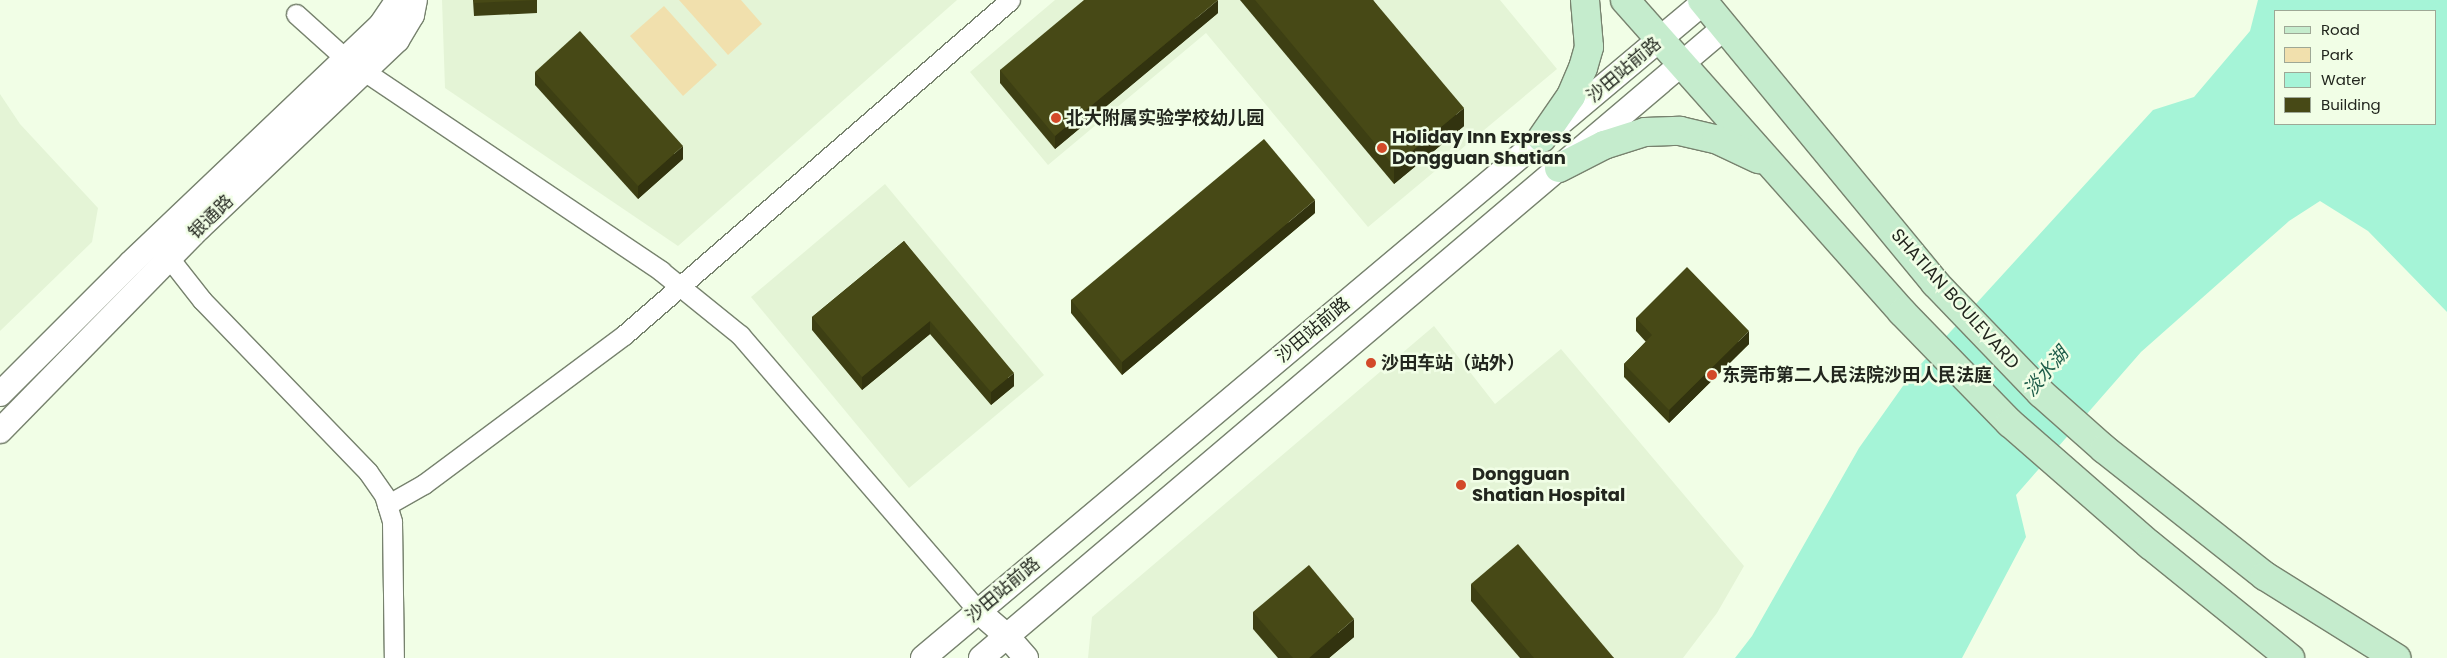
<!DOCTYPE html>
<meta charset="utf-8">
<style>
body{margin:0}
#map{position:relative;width:2447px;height:658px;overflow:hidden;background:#f1fee6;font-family:Poppins,"Noto Sans SC",sans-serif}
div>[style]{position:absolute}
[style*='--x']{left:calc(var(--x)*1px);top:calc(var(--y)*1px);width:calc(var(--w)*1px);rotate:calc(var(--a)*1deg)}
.built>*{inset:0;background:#e4f4d6}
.green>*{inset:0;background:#f1e0ad}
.water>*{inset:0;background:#a5f4d7}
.roads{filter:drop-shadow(1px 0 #77826e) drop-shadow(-1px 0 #77826e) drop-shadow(0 1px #77826e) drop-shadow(0 -1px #77826e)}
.minor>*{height:19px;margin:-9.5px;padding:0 9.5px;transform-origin:9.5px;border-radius:9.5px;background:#fff}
.tertiary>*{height:24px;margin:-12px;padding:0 12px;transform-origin:12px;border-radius:12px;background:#fff}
.primary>*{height:28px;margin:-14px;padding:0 14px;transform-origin:14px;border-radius:14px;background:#c5eccd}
.wall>*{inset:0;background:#3d3f13}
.shaded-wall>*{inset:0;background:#32330f}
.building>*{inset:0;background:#474916}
.dots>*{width:14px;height:14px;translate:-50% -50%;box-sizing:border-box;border:2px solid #f1fee6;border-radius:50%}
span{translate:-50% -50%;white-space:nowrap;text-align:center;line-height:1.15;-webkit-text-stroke:5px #f1fee6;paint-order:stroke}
.street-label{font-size:18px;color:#22261e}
.poi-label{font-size:18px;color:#22261e;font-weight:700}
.left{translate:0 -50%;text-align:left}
.water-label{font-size:19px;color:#1f5d4a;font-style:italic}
.legend{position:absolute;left:2274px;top:10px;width:162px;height:115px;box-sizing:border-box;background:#f1fee6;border:1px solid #9ea896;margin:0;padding:6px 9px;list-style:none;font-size:15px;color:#22261e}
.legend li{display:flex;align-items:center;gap:10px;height:25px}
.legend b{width:25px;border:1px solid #9ea896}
</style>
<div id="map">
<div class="built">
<div style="clip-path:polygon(442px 0,957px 0,678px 246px,445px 88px)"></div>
<div style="clip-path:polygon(1055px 0,1500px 0,1557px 69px,1368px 227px,1206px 33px,1048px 165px,970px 72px)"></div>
<div style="clip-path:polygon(0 94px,20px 124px,98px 208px,92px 242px,0 331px)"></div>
<div style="clip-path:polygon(885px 184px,1044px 375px,909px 488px,751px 297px)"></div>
<div style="clip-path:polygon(1434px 326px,1495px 404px,1561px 349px,1744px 566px,1717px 613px,1683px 658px,1088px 658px,1092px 617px)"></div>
</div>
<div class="green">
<div style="clip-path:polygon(679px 0,741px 0,762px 24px,728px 55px)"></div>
<div style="clip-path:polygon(664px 6px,717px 65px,683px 96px,630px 36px)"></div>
</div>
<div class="water">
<div style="clip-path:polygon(evenodd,2258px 0,2447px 0,2447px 312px,2368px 231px,2320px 201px,2289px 221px,2141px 352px,2016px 495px,2026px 537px,1962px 658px,1735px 658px,1752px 636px,1859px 448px,1910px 376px,2153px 110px,2194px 97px,2250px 31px,2258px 0,2276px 11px,2436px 11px,2436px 124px,2276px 124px,2276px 11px)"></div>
</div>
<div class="roads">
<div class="minor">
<div style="--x:296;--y:14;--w:67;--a:42"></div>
<div style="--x:346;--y:59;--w:380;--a:33.9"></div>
<div style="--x:661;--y:271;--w:102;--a:39"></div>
<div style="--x:740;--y:335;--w:364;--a:49.2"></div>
<div style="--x:162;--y:249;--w:65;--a:51.9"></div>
<div style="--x:202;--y:300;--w:239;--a:46"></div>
<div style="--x:368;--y:472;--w:28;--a:55"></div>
<div style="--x:384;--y:495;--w:28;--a:73"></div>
<div style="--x:392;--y:522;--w:136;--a:89.2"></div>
<div style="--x:387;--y:505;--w:43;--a:-29.6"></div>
<div style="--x:424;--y:484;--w:249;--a:-36.7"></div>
<div style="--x:624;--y:335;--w:511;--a:-40.95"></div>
</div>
<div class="tertiary">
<div style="--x:0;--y:394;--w:185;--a:-45"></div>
<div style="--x:131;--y:263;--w:345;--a:-43.6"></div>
<div style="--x:381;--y:25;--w:30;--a:-56"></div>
<div style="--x:0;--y:431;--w:284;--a:-45.6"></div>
<div style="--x:199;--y:228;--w:273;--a:-43.5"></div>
<div style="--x:397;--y:40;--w:29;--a:-59"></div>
<div style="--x:412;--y:15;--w:15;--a:-79"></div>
<div style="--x:978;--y:611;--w:38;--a:41"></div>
<div style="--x:1007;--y:636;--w:29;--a:49"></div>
<div style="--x:923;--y:658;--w:1020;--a:-40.03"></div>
<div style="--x:981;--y:658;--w:976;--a:-40.3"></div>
</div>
<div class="primary">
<div style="--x:1625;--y:0;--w:417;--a:48.4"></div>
<div style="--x:1902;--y:312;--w:155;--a:45.8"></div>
<div style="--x:2010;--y:423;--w:186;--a:41.1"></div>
<div style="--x:2150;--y:545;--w:180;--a:38.9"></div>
<div style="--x:1702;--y:0;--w:367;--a:50.5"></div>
<div style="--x:1935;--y:283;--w:153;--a:46.1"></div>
<div style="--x:2041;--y:393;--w:84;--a:41.6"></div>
<div style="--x:2104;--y:449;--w:205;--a:38.3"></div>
<div style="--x:2265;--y:576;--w:155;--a:32"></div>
<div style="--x:1542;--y:138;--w:51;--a:-55.4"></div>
<div style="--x:1571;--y:96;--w:30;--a:-67"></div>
<div style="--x:1583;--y:68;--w:22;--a:-74"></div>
<div style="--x:1589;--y:47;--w:47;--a:-94.9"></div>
<div style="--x:1559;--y:168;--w:51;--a:-27.1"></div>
<div style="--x:1604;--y:145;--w:43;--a:-17.6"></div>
<div style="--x:1645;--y:132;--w:35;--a:-2"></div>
<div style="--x:1680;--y:131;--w:37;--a:13"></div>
<div style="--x:1716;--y:139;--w:47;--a:25.5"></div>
</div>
</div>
<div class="wall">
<div style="clip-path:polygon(473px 0,537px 0,537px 13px,474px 16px)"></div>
<div style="clip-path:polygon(1240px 0,1373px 0,1464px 126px,1394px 184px)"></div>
<div style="clip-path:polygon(1218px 13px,1055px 149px,1000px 83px,1000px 70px)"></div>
<div style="clip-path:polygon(535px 72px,683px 159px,638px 199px,535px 85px)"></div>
<div style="clip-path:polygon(1315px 213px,1122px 375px,1071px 313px,1071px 300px)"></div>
<div style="clip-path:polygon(904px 241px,1014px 386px,991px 405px,930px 334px,862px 390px,812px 330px,812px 317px)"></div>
<div style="clip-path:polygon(1636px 318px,1749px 344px,1669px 423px,1624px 377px,1624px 364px,1646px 342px,1636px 331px)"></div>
<div style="clip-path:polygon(1471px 584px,1614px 658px,1520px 658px,1471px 601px)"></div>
<div style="clip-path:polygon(1253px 612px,1354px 637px,1329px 658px,1278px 658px,1253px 629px)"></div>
</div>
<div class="shaded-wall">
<div style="clip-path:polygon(1218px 0,1218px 13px,1055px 149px,1055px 136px)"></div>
<div style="clip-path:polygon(1464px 108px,1464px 126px,1394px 184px,1394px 166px)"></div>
<div style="clip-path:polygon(683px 146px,683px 159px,638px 199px,638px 186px)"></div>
<div style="clip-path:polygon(1315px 200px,1315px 213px,1122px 375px,1122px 362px)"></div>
<div style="clip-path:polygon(930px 321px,930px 334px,862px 390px,862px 377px)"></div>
<div style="clip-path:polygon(1749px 331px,1749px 344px,1669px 423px,1669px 410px)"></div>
<div style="clip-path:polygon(1014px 373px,1014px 386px,991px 405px,991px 392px)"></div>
<div style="clip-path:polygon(1354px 619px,1354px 637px,1329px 658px,1309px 658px)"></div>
</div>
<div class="building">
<div style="clip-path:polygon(474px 0,537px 0,474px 3px)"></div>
<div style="clip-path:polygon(1084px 0,1218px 0,1055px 136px,1000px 70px)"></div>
<div style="clip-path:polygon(1255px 0,1373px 0,1464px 108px,1394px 166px)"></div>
<div style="clip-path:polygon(580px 31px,683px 146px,638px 186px,535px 72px)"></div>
<div style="clip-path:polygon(1264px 139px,1315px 200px,1122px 362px,1071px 300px)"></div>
<div style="clip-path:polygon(904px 241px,1014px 373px,991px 392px,930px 321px,862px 377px,812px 317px)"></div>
<div style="clip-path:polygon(1687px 267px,1749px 331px,1669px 410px,1624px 364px,1652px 335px,1636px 318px)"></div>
<div style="clip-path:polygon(1518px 544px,1614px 658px,1534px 658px,1471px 584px)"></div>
<div style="clip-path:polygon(1309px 565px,1354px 619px,1309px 658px,1293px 658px,1253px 612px)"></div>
</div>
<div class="dots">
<div style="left:1056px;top:118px;background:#d34929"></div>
<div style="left:1382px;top:148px;background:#d34929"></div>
<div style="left:1371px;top:363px;background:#d34929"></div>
<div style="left:1712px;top:375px;background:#d34929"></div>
<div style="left:1461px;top:485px;background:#d34929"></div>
</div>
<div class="street-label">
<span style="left:1624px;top:70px;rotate:-40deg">沙田站前路</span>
<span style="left:211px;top:217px;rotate:-44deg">银通路</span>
<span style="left:1955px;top:299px;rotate:48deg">SHATIAN BOULEVARD</span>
<span style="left:1313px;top:330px;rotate:-40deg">沙田站前路</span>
<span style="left:1003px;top:590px;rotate:-40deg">沙田站前路</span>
</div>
<div class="poi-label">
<span class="left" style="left:1066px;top:118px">北大附属实验学校幼儿园</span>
<span class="left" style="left:1392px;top:148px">Holiday Inn Express<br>Dongguan Shatian</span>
<span class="left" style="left:1381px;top:363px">沙田车站（站外）</span>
<span class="left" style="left:1722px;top:375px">东莞市第二人民法院沙田人民法庭</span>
<span class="left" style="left:1472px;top:485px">Dongguan<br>Shatian Hospital</span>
</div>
<div class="water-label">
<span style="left:2046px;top:372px;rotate:-50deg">淡水湖</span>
</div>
<ul class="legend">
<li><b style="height:6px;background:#c5eccd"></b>Road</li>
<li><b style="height:14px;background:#f1e0ad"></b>Park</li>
<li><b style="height:14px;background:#a5f4d7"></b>Water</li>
<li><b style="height:14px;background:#474916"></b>Building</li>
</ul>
</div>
